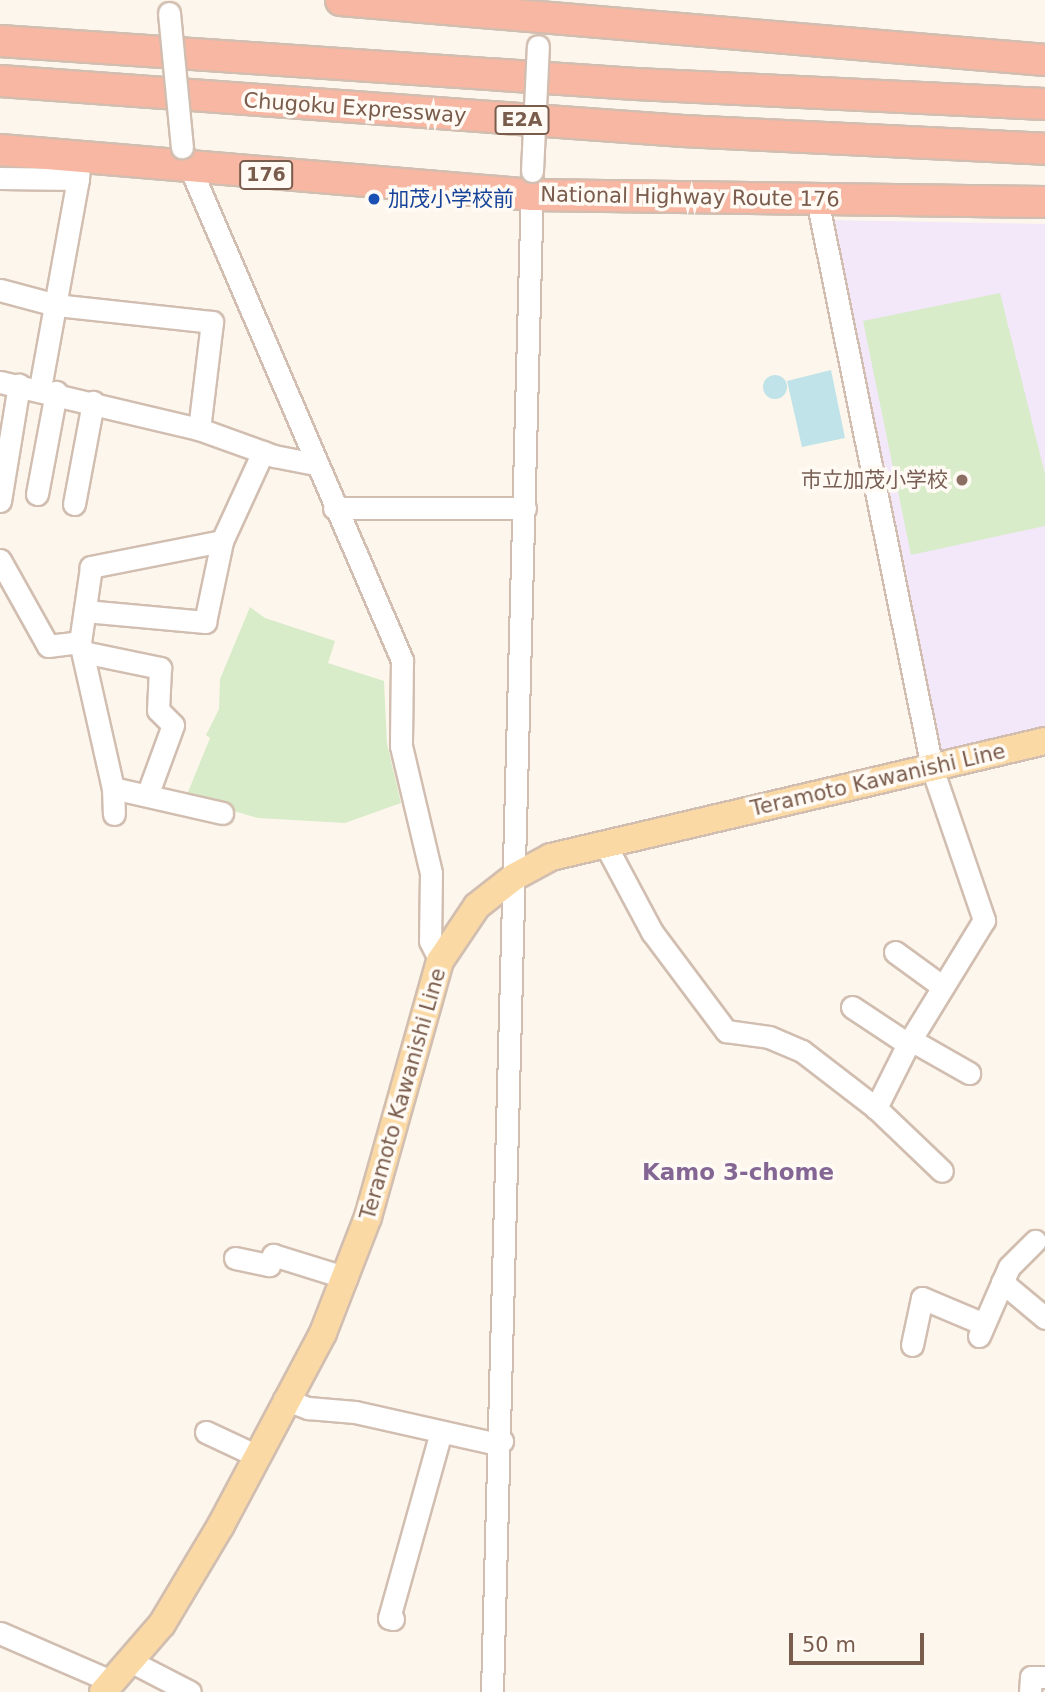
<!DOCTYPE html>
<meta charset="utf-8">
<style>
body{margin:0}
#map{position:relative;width:1045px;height:1692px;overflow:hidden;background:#fdf6ec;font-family:"DejaVu Sans","Noto Sans JP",sans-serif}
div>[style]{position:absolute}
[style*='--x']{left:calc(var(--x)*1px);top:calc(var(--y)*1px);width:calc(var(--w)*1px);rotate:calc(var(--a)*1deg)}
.education>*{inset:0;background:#f3e8fa}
.green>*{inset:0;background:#d8ecc9}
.water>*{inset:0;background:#bfe3e8}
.round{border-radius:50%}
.roads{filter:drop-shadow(2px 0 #d1beb0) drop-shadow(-2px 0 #d1beb0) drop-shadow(0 2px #d1beb0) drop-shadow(0 -2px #d1beb0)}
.minor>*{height:21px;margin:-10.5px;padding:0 10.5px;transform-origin:10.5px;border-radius:10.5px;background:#fff}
.major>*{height:26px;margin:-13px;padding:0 13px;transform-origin:13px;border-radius:13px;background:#fbd9a5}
.highway>*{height:30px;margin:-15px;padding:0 15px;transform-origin:15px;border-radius:15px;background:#f7b7a3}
.bridges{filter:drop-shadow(2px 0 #d1beb0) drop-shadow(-2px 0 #d1beb0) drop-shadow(0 2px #d1beb0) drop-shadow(0 -2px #d1beb0)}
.minor-bridge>*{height:21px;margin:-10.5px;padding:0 10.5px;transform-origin:10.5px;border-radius:10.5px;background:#fff}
.dots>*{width:19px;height:19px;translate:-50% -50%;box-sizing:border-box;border:4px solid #fffaf3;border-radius:50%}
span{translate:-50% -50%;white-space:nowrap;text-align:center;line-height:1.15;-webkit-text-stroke:7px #fffaf3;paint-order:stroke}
.shield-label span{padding:2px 5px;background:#fffaf3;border:2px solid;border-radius:5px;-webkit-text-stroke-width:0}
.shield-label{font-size:19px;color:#7a5c4d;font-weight:700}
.street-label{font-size:21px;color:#7a5c4d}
.transit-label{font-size:21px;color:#164399}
.left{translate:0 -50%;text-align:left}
.education-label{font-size:21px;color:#785e54}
.right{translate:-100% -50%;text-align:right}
.neighbourhood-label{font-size:23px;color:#846695;font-weight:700}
.scale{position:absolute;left:789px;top:1633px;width:135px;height:32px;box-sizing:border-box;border:4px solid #7a5c4d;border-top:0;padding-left:9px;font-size:21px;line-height:24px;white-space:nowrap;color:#7a5c4d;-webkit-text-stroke:5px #fffaf3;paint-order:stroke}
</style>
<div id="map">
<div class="education">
<div style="clip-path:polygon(827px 220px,1045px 224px,1045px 733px,936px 758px)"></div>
</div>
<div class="green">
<div style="clip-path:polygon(1000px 293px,1045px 474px,1045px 526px,911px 555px,863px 321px)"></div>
<div style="clip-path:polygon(250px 607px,265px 618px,335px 641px,328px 663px,384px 681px,387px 744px,401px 803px,345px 823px,258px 818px,186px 797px,210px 738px,206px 735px,219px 709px,220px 679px)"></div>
</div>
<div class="water">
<div style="clip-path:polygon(831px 370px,845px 438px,802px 447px,787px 381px)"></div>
<div class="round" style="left:763px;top:375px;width:24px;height:24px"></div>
</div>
<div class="roads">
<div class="minor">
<div style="--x:185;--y:156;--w:549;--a:66.71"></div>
<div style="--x:402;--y:660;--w:86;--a:90.7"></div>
<div style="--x:401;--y:746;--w:130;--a:76.7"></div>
<div style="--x:431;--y:873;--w:68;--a:90.8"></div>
<div style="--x:430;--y:941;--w:22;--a:63"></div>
<div style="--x:0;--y:178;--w:78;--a:0.7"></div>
<div style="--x:78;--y:179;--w:14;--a:-86"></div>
<div style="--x:817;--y:199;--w:581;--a:78.57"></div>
<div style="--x:932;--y:768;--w:161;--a:71.1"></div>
<div style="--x:984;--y:920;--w:145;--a:121.5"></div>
<div style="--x:908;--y:1044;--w:72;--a:116.6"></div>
<div style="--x:0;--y:290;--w:58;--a:15"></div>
<div style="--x:56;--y:305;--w:157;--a:6.2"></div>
<div style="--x:212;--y:322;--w:108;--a:96.9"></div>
<div style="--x:0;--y:382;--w:204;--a:13.3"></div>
<div style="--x:199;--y:429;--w:80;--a:19.8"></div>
<div style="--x:274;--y:456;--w:42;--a:11"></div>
<div style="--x:40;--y:388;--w:212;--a:-79.7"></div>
<div style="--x:37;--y:494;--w:104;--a:-79.4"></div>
<div style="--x:0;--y:501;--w:118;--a:-80.7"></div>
<div style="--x:74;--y:504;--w:104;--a:-79.4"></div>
<div style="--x:334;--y:508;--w:191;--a:0"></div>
<div style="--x:222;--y:541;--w:134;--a:168.8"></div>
<div style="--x:91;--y:567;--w:76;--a:98.3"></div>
<div style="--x:80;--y:642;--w:150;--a:77.3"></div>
<div style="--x:113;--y:788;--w:112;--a:12.9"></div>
<div style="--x:0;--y:560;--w:98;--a:60.8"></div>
<div style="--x:48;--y:646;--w:32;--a:-7"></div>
<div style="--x:85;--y:611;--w:121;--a:5.2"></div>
<div style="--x:205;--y:622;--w:83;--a:-78.1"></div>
<div style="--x:222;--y:541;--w:98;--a:-65.3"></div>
<div style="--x:83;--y:652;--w:79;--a:11.7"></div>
<div style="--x:160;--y:668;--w:42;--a:92.7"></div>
<div style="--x:158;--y:710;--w:21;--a:45"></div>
<div style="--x:173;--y:725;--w:72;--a:110.2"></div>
<div style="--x:113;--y:788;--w:26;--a:88"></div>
<div style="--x:605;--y:844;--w:100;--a:61.9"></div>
<div style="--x:652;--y:932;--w:124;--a:53.2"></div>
<div style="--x:726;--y:1031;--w:43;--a:7.9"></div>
<div style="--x:769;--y:1037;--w:36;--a:23"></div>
<div style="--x:802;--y:1051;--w:93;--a:37.6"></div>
<div style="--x:876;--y:1108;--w:91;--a:43.7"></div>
<div style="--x:895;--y:952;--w:59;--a:36.1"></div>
<div style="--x:852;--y:1007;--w:67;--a:33.5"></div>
<div style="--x:911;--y:1040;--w:67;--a:29.6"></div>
<div style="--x:235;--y:1258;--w:35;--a:12"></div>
<div style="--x:269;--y:1265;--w:11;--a:-68"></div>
<div style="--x:273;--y:1255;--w:77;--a:17.3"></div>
<div style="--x:1002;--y:1282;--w:56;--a:39.9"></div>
<div style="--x:979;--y:1336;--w:75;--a:-66.5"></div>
<div style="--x:1009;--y:1267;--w:37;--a:-45"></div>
<div style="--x:912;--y:1345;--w:48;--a:-78"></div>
<div style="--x:922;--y:1298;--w:67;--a:22.8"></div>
<div style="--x:284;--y:1399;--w:26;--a:21"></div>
<div style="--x:308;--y:1408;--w:47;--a:4.9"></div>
<div style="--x:355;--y:1412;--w:146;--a:12.7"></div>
<div style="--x:497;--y:1444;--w:6;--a:-31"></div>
<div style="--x:206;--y:1432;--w:56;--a:25.2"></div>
<div style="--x:393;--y:1619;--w:4;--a:-166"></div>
<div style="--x:389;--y:1618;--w:193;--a:-74.4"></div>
<div style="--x:0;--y:1633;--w:121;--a:23.4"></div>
<div style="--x:132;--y:1662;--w:65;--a:27.3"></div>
<div style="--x:492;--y:1692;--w:1513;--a:-88.48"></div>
<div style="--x:1030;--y:1692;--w:15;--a:-86"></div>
<div style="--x:1031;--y:1677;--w:14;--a:0"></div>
</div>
<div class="major">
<div style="--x:103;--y:1692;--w:90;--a:-49.1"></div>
<div style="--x:162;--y:1624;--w:115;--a:-59.2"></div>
<div style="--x:221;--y:1525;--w:217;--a:-62"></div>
<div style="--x:323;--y:1333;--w:124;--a:-68.8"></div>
<div style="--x:368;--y:1217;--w:266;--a:-74.3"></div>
<div style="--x:440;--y:961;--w:66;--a:-56.1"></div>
<div style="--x:477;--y:906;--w:47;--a:-38.1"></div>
<div style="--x:514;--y:877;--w:42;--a:-28.4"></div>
<div style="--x:551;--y:857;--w:507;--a:-13.21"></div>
</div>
<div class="highway">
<div style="--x:341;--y:0;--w:707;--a:4.87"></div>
<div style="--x:0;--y:41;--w:637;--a:3.87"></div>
<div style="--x:636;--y:84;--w:409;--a:2.8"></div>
<div style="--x:0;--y:81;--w:685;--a:4.19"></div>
<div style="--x:683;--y:131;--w:362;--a:2.8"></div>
<div style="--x:0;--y:150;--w:534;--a:4.83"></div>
<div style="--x:532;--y:195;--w:513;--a:0.78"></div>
</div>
</div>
<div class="bridges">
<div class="minor-bridge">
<div style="--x:169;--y:13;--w:135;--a:84.5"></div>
<div style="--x:532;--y:171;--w:125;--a:-87.3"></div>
</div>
</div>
<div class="dots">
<div style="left:374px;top:199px;background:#1a4fb4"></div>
<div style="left:962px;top:480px;background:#8d6e63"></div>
</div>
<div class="shield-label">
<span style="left:522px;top:120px">E2A</span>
<span style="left:266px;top:175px">176</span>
</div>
<div class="street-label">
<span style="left:355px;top:108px;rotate:4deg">Chugoku Expressway</span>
<span style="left:690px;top:197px;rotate:1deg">National Highway Route 176</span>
<span style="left:878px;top:780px;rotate:-13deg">Teramoto Kawanishi Line</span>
<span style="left:403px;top:1094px;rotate:-74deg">Teramoto Kawanishi Line</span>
</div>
<div class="transit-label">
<span class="left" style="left:388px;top:199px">加茂小学校前</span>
</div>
<div class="education-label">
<span class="right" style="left:948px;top:480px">市立加茂小学校</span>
</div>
<div class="neighbourhood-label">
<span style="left:738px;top:1172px">Kamo 3-chome</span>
</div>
<div class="scale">50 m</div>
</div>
